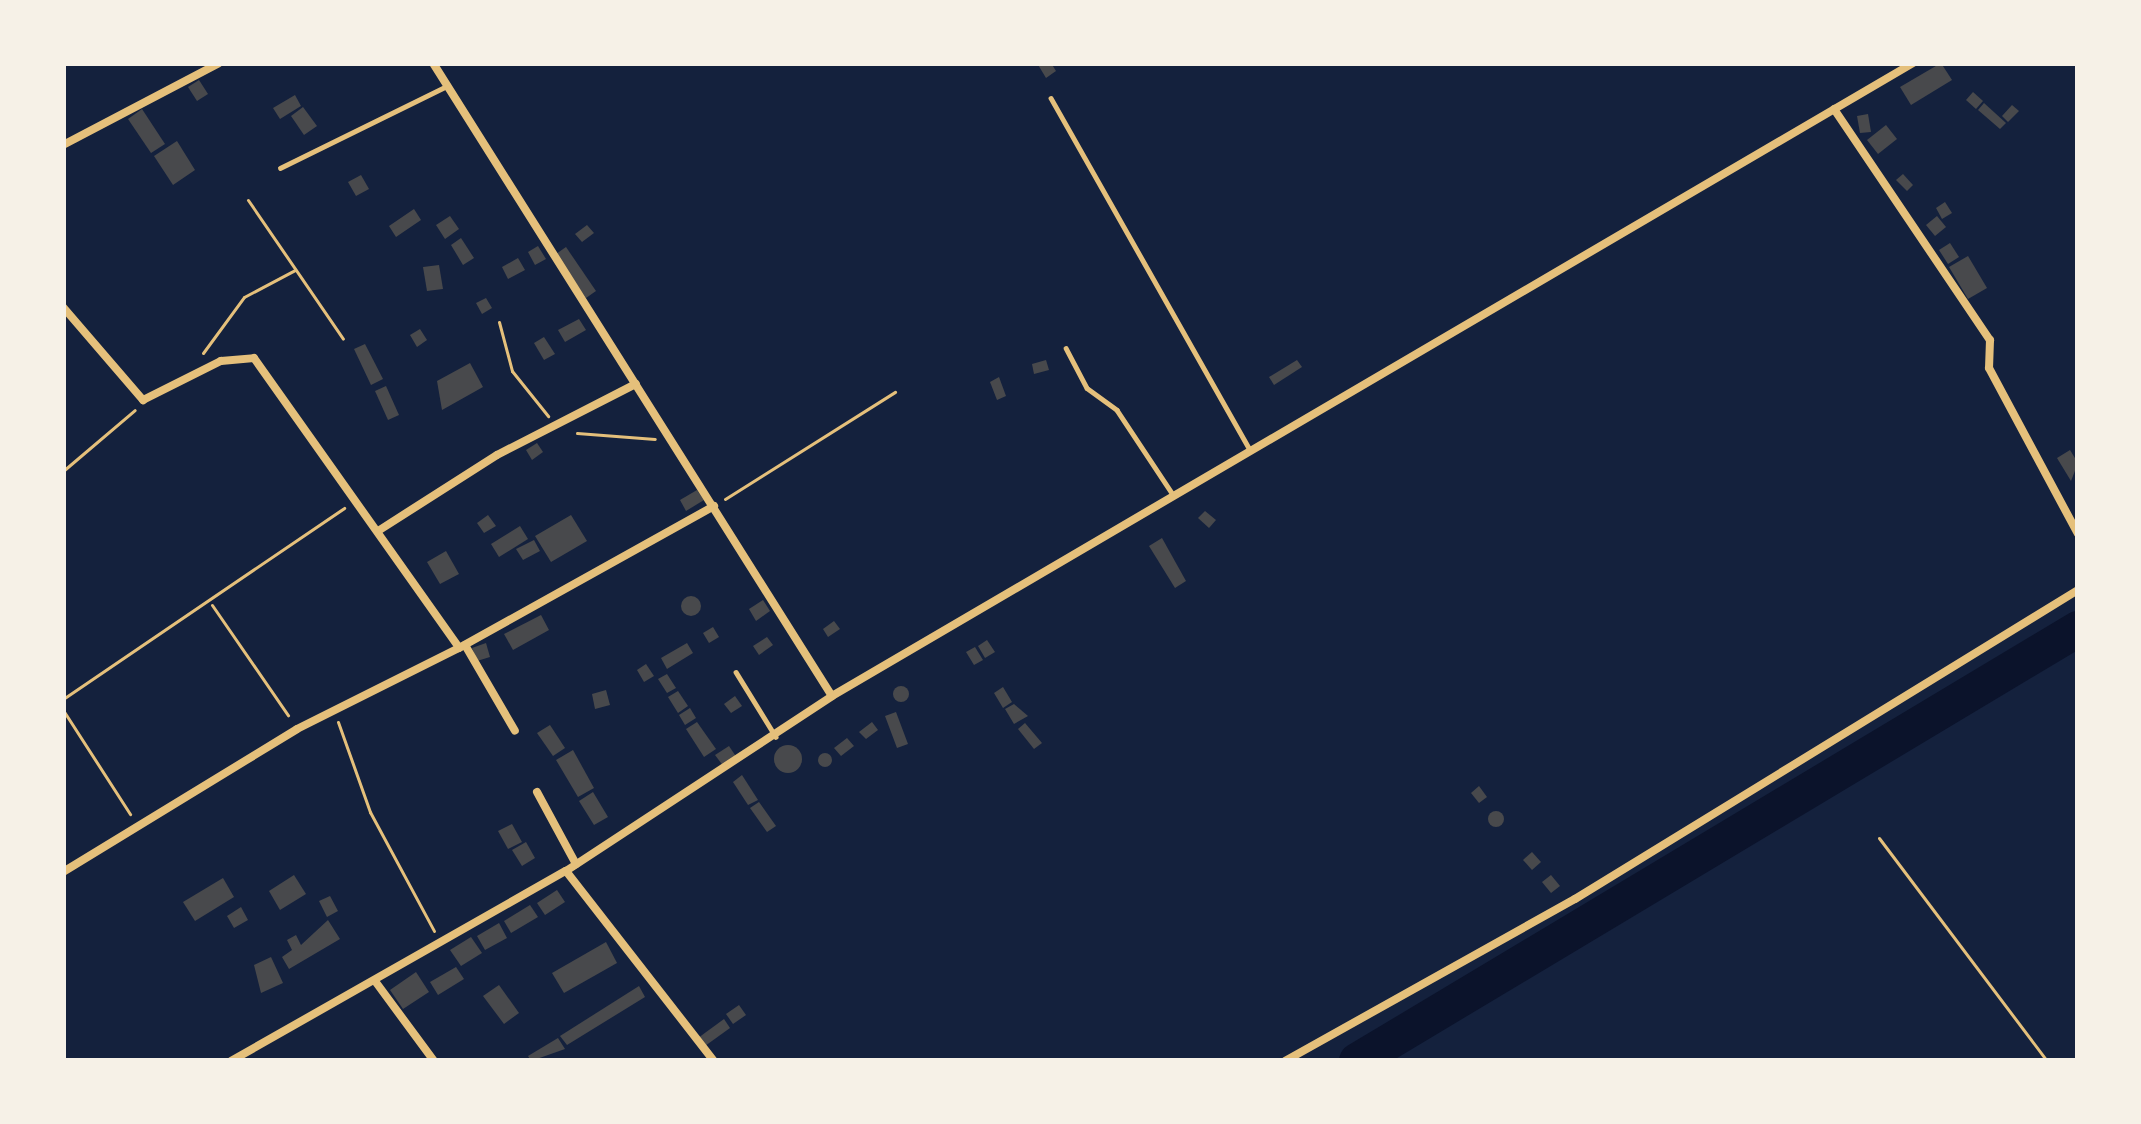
<!DOCTYPE html>
<style>
body{margin:0}
#map{position:relative;width:2141px;height:1124px;overflow:hidden;background:#14213d;font-family:Raleway,sans-serif}
div>[style]{position:absolute}
[style*='--x']{left:calc(var(--x)*1px);top:calc(var(--y)*1px);width:calc(var(--w)*1px);rotate:calc(var(--a)*1deg)}
.river>*{height:36px;margin:-18px;padding:0 18px;transform-origin:18px;border-radius:18px;background:#0b132b}
.building>*{inset:0;background:#48494c}
.round{border-radius:50%}
.path>*{height:3px;margin:-1.5px;padding:0 1.5px;transform-origin:1.5px;border-radius:1.5px;background:#e5c07b}
.service>*{height:4.5px;margin:-2.25px;padding:0 2.25px;transform-origin:2.25px;border-radius:2.25px;background:#e5c07b}
.minor>*{height:8px;margin:-4px;padding:0 4px;transform-origin:4px;border-radius:4px;background:#e5c07b}
span{translate:-50% -50%;white-space:nowrap;text-align:center;line-height:1.15;-webkit-text-stroke:12px #f6f1e7;paint-order:stroke}
.frame{position:absolute;inset:0;border:66px solid #f6f1e7;pointer-events:none}
</style>
<div id="map">
<div class="river">
<div style="--x:1357;--y:1061;--w:841;--a:-30.93"></div>
</div>
<div class="building">
<div style="clip-path:polygon(1037px 63px,1051px 63px,1056px 71px,1046px 78px)"></div>
<div style="clip-path:polygon(1941px 63px,1952px 80px,1911px 105px,1900px 87px)"></div>
<div style="clip-path:polygon(199px 80px,208px 94px,197px 101px,188px 87px)"></div>
<div style="clip-path:polygon(1973px 92px,1983px 101px,1976px 109px,1966px 100px)"></div>
<div style="clip-path:polygon(295px 95px,301px 106px,280px 119px,273px 108px)"></div>
<div style="clip-path:polygon(1984px 103px,2006px 123px,2000px 129px,1978px 110px)"></div>
<div style="clip-path:polygon(2012px 105px,2019px 111px,2008px 122px,2002px 116px)"></div>
<div style="clip-path:polygon(303px 107px,317px 126px,304px 135px,291px 116px)"></div>
<div style="clip-path:polygon(142px 109px,165px 144px,151px 153px,128px 119px)"></div>
<div style="clip-path:polygon(1868px 114px,1871px 132px,1860px 133px,1857px 116px)"></div>
<div style="clip-path:polygon(1886px 125px,1897px 139px,1878px 154px,1867px 140px)"></div>
<div style="clip-path:polygon(177px 141px,195px 170px,173px 185px,154px 156px)"></div>
<div style="clip-path:polygon(1903px 174px,1913px 185px,1907px 191px,1896px 180px)"></div>
<div style="clip-path:polygon(361px 175px,369px 189px,356px 196px,348px 182px)"></div>
<div style="clip-path:polygon(1945px 202px,1952px 213px,1942px 219px,1936px 208px)"></div>
<div style="clip-path:polygon(414px 209px,421px 220px,396px 237px,389px 226px)"></div>
<div style="clip-path:polygon(450px 216px,459px 229px,445px 239px,436px 225px)"></div>
<div style="clip-path:polygon(1937px 216px,1946px 227px,1935px 236px,1926px 225px)"></div>
<div style="clip-path:polygon(587px 225px,594px 233px,582px 242px,575px 234px)"></div>
<div style="clip-path:polygon(461px 238px,474px 258px,463px 265px,451px 245px)"></div>
<div style="clip-path:polygon(1950px 243px,1959px 257px,1948px 264px,1939px 250px)"></div>
<div style="clip-path:polygon(538px 246px,546px 259px,535px 265px,528px 252px)"></div>
<div style="clip-path:polygon(566px 247px,596px 291px,586px 298px,556px 254px)"></div>
<div style="clip-path:polygon(1968px 256px,1987px 288px,1968px 299px,1949px 267px)"></div>
<div style="clip-path:polygon(518px 258px,525px 270px,508px 279px,502px 267px)"></div>
<div style="clip-path:polygon(439px 265px,443px 289px,427px 291px,423px 267px)"></div>
<div style="clip-path:polygon(486px 298px,492px 308px,482px 314px,476px 303px)"></div>
<div style="clip-path:polygon(579px 319px,586px 330px,565px 342px,558px 330px)"></div>
<div style="clip-path:polygon(420px 329px,427px 340px,417px 347px,410px 335px)"></div>
<div style="clip-path:polygon(544px 337px,555px 354px,544px 360px,534px 343px)"></div>
<div style="clip-path:polygon(365px 344px,383px 379px,371px 385px,354px 349px)"></div>
<div style="clip-path:polygon(1046px 360px,1049px 370px,1034px 374px,1032px 364px)"></div>
<div style="clip-path:polygon(1297px 360px,1302px 367px,1274px 385px,1269px 377px)"></div>
<div style="clip-path:polygon(470px 363px,483px 387px,442px 410px,437px 381px)"></div>
<div style="clip-path:polygon(999px 377px,1006px 396px,997px 400px,990px 382px)"></div>
<div style="clip-path:polygon(386px 386px,399px 415px,388px 420px,375px 391px)"></div>
<div style="clip-path:polygon(537px 443px,543px 452px,532px 460px,526px 450px)"></div>
<div style="clip-path:polygon(2070px 450px,2078px 463px,2071px 481px,2057px 458px)"></div>
<div style="clip-path:polygon(697px 490px,704px 500px,686px 511px,680px 500px)"></div>
<div style="clip-path:polygon(1205px 511px,1216px 520px,1209px 528px,1198px 518px)"></div>
<div style="clip-path:polygon(488px 515px,496px 526px,484px 533px,477px 523px)"></div>
<div style="clip-path:polygon(571px 515px,587px 541px,551px 562px,535px 536px)"></div>
<div style="clip-path:polygon(520px 526px,528px 539px,499px 557px,491px 544px)"></div>
<div style="clip-path:polygon(1162px 538px,1186px 581px,1175px 588px,1149px 546px)"></div>
<div style="clip-path:polygon(534px 540px,540px 551px,523px 560px,516px 549px)"></div>
<div style="clip-path:polygon(446px 551px,459px 574px,440px 584px,427px 562px)"></div>
<div class="round" style="left:681px;top:596px;width:20px;height:20px"></div>
<div style="clip-path:polygon(763px 600px,770px 611px,756px 621px,749px 609px)"></div>
<div style="clip-path:polygon(541px 615px,549px 630px,513px 650px,504px 634px)"></div>
<div style="clip-path:polygon(834px 621px,840px 629px,828px 637px,823px 629px)"></div>
<div style="clip-path:polygon(713px 627px,719px 637px,709px 643px,703px 633px)"></div>
<div style="clip-path:polygon(767px 637px,773px 645px,759px 655px,753px 646px)"></div>
<div style="clip-path:polygon(987px 640px,995px 652px,985px 658px,978px 646px)"></div>
<div style="clip-path:polygon(486px 643px,490px 657px,477px 661px,472px 648px)"></div>
<div style="clip-path:polygon(687px 643px,693px 653px,667px 669px,661px 658px)"></div>
<div style="clip-path:polygon(975px 647px,983px 660px,974px 665px,966px 652px)"></div>
<div style="clip-path:polygon(646px 664px,654px 676px,644px 682px,637px 670px)"></div>
<div style="clip-path:polygon(667px 674px,676px 688px,667px 693px,658px 679px)"></div>
<div class="round" style="left:893px;top:686px;width:16px;height:16px"></div>
<div style="clip-path:polygon(1003px 687px,1012px 702px,1003px 708px,994px 693px)"></div>
<div style="clip-path:polygon(606px 690px,610px 705px,595px 709px,592px 694px)"></div>
<div style="clip-path:polygon(678px 691px,688px 706px,678px 713px,668px 697px)"></div>
<div style="clip-path:polygon(735px 696px,742px 706px,731px 713px,724px 704px)"></div>
<div style="clip-path:polygon(1014px 704px,1028px 716px,1014px 724px,1005px 709px)"></div>
<div style="clip-path:polygon(690px 708px,696px 718px,685px 725px,679px 715px)"></div>
<div style="clip-path:polygon(896px 712px,908px 744px,897px 748px,885px 716px)"></div>
<div style="clip-path:polygon(697px 722px,716px 749px,704px 757px,686px 729px)"></div>
<div style="clip-path:polygon(872px 722px,878px 730px,866px 739px,859px 732px)"></div>
<div style="clip-path:polygon(1025px 723px,1042px 743px,1034px 749px,1018px 729px)"></div>
<div style="clip-path:polygon(550px 725px,565px 748px,553px 756px,537px 733px)"></div>
<div style="clip-path:polygon(847px 738px,854px 746px,841px 756px,834px 748px)"></div>
<div class="round" style="left:774px;top:745px;width:28px;height:28px"></div>
<div style="clip-path:polygon(729px 746px,737px 758px,724px 767px,715px 755px)"></div>
<div style="clip-path:polygon(573px 750px,594px 788px,578px 797px,556px 760px)"></div>
<div class="round" style="left:818px;top:753px;width:14px;height:14px"></div>
<div style="clip-path:polygon(742px 775px,758px 800px,748px 805px,733px 782px)"></div>
<div style="clip-path:polygon(1479px 786px,1487px 797px,1479px 803px,1471px 793px)"></div>
<div style="clip-path:polygon(593px 792px,608px 817px,594px 825px,579px 801px)"></div>
<div style="clip-path:polygon(759px 802px,776px 826px,767px 832px,750px 808px)"></div>
<div class="round" style="left:1488px;top:811px;width:16px;height:16px"></div>
<div style="clip-path:polygon(512px 824px,522px 842px,508px 849px,498px 831px)"></div>
<div style="clip-path:polygon(526px 842px,535px 858px,522px 866px,512px 850px)"></div>
<div style="clip-path:polygon(1532px 852px,1541px 862px,1532px 870px,1523px 860px)"></div>
<div style="clip-path:polygon(294px 875px,306px 894px,280px 910px,269px 891px)"></div>
<div style="clip-path:polygon(1551px 875px,1560px 886px,1551px 893px,1542px 882px)"></div>
<div style="clip-path:polygon(223px 878px,234px 897px,195px 921px,183px 902px)"></div>
<div style="clip-path:polygon(557px 890px,565px 902px,545px 915px,537px 903px)"></div>
<div style="clip-path:polygon(330px 896px,338px 911px,327px 917px,319px 901px)"></div>
<div style="clip-path:polygon(530px 905px,538px 917px,511px 933px,504px 921px)"></div>
<div style="clip-path:polygon(241px 907px,248px 920px,234px 928px,227px 916px)"></div>
<div style="clip-path:polygon(328px 920px,340px 939px,289px 969px,282px 957px,292px 950px,287px 940px,296px 935px,301px 945px)"></div>
<div style="clip-path:polygon(499px 923px,507px 938px,485px 950px,477px 936px)"></div>
<div style="clip-path:polygon(471px 937px,482px 953px,461px 966px,450px 950px)"></div>
<div style="clip-path:polygon(606px 942px,617px 963px,564px 993px,552px 973px)"></div>
<div style="clip-path:polygon(271px 957px,283px 983px,261px 993px,254px 965px)"></div>
<div style="clip-path:polygon(456px 967px,464px 979px,438px 995px,430px 982px)"></div>
<div style="clip-path:polygon(416px 972px,429px 992px,403px 1009px,390px 990px)"></div>
<div style="clip-path:polygon(499px 985px,519px 1013px,504px 1024px,483px 996px)"></div>
<div style="clip-path:polygon(639px 986px,645px 997px,567px 1045px,560px 1036px)"></div>
<div style="clip-path:polygon(739px 1005px,746px 1015px,733px 1024px,726px 1014px)"></div>
<div style="clip-path:polygon(724px 1019px,730px 1028px,705px 1046px,698px 1038px)"></div>
<div style="clip-path:polygon(558px 1038px,565px 1049px,531px 1061px,528px 1056px)"></div>
</div>
<div class="path">
<div style="--x:248;--y:200;--w:168;--a:55.6"></div>
<div style="--x:499;--y:322;--w:51;--a:75.1"></div>
<div style="--x:512;--y:371;--w:58;--a:51.3"></div>
<div style="--x:203;--y:353;--w:69;--a:-53.8"></div>
<div style="--x:244;--y:297;--w:58;--a:-27.9"></div>
<div style="--x:577;--y:433;--w:78;--a:4.4"></div>
<div style="--x:63;--y:471;--w:94;--a:-40.3"></div>
<div style="--x:725;--y:499;--w:201;--a:-32.2"></div>
<div style="--x:212;--y:605;--w:134;--a:55.4"></div>
<div style="--x:63;--y:699;--w:340;--a:-34.2"></div>
<div style="--x:63;--y:710;--w:124;--a:57.2"></div>
<div style="--x:338;--y:722;--w:96;--a:70.4"></div>
<div style="--x:370;--y:812;--w:135;--a:61.7"></div>
<div style="--x:1879;--y:838;--w:279;--a:53"></div>
</div>
<div class="service">
<div style="--x:1051;--y:98;--w:402;--a:60.5"></div>
<div style="--x:280;--y:168;--w:186;--a:-26.2"></div>
<div style="--x:1066;--y:348;--w:45;--a:62.3"></div>
<div style="--x:1087;--y:388;--w:37;--a:36"></div>
<div style="--x:1117;--y:410;--w:100;--a:56.5"></div>
<div style="--x:736;--y:672;--w:76;--a:58.4"></div>
</div>
<div class="minor">
<div style="--x:433;--y:63;--w:748;--a:57.78"></div>
<div style="--x:1834;--y:109;--w:279;--a:56"></div>
<div style="--x:1990;--y:340;--w:28;--a:92"></div>
<div style="--x:1989;--y:368;--w:188;--a:61.8"></div>
<div style="--x:63;--y:145;--w:176;--a:-27.7"></div>
<div style="--x:63;--y:307;--w:123;--a:49.3"></div>
<div style="--x:143;--y:400;--w:87;--a:-26.6"></div>
<div style="--x:221;--y:361;--w:33;--a:-5"></div>
<div style="--x:254;--y:358;--w:355;--a:54.7"></div>
<div style="--x:459;--y:648;--w:292;--a:-29.1"></div>
<div style="--x:378;--y:531;--w:141;--a:-32.6"></div>
<div style="--x:497;--y:455;--w:156;--a:-27.1"></div>
<div style="--x:465;--y:645;--w:99;--a:59.8"></div>
<div style="--x:537;--y:792;--w:82;--a:61.6"></div>
<div style="--x:566;--y:871;--w:241;--a:52.1"></div>
<div style="--x:63;--y:872;--w:274;--a:-31.4"></div>
<div style="--x:297;--y:729;--w:181;--a:-26.6"></div>
<div style="--x:375;--y:981;--w:99;--a:53.6"></div>
<div style="--x:231;--y:1061;--w:385;--a:-29.6"></div>
<div style="--x:566;--y:871;--w:318;--a:-33.3"></div>
<div style="--x:832;--y:696;--w:1253;--a:-30.35"></div>
<div style="--x:1285;--y:1061;--w:332;--a:-29.2"></div>
<div style="--x:1575;--y:899;--w:590;--a:-31.56"></div>
</div>
<div class="frame"></div>
</div>
